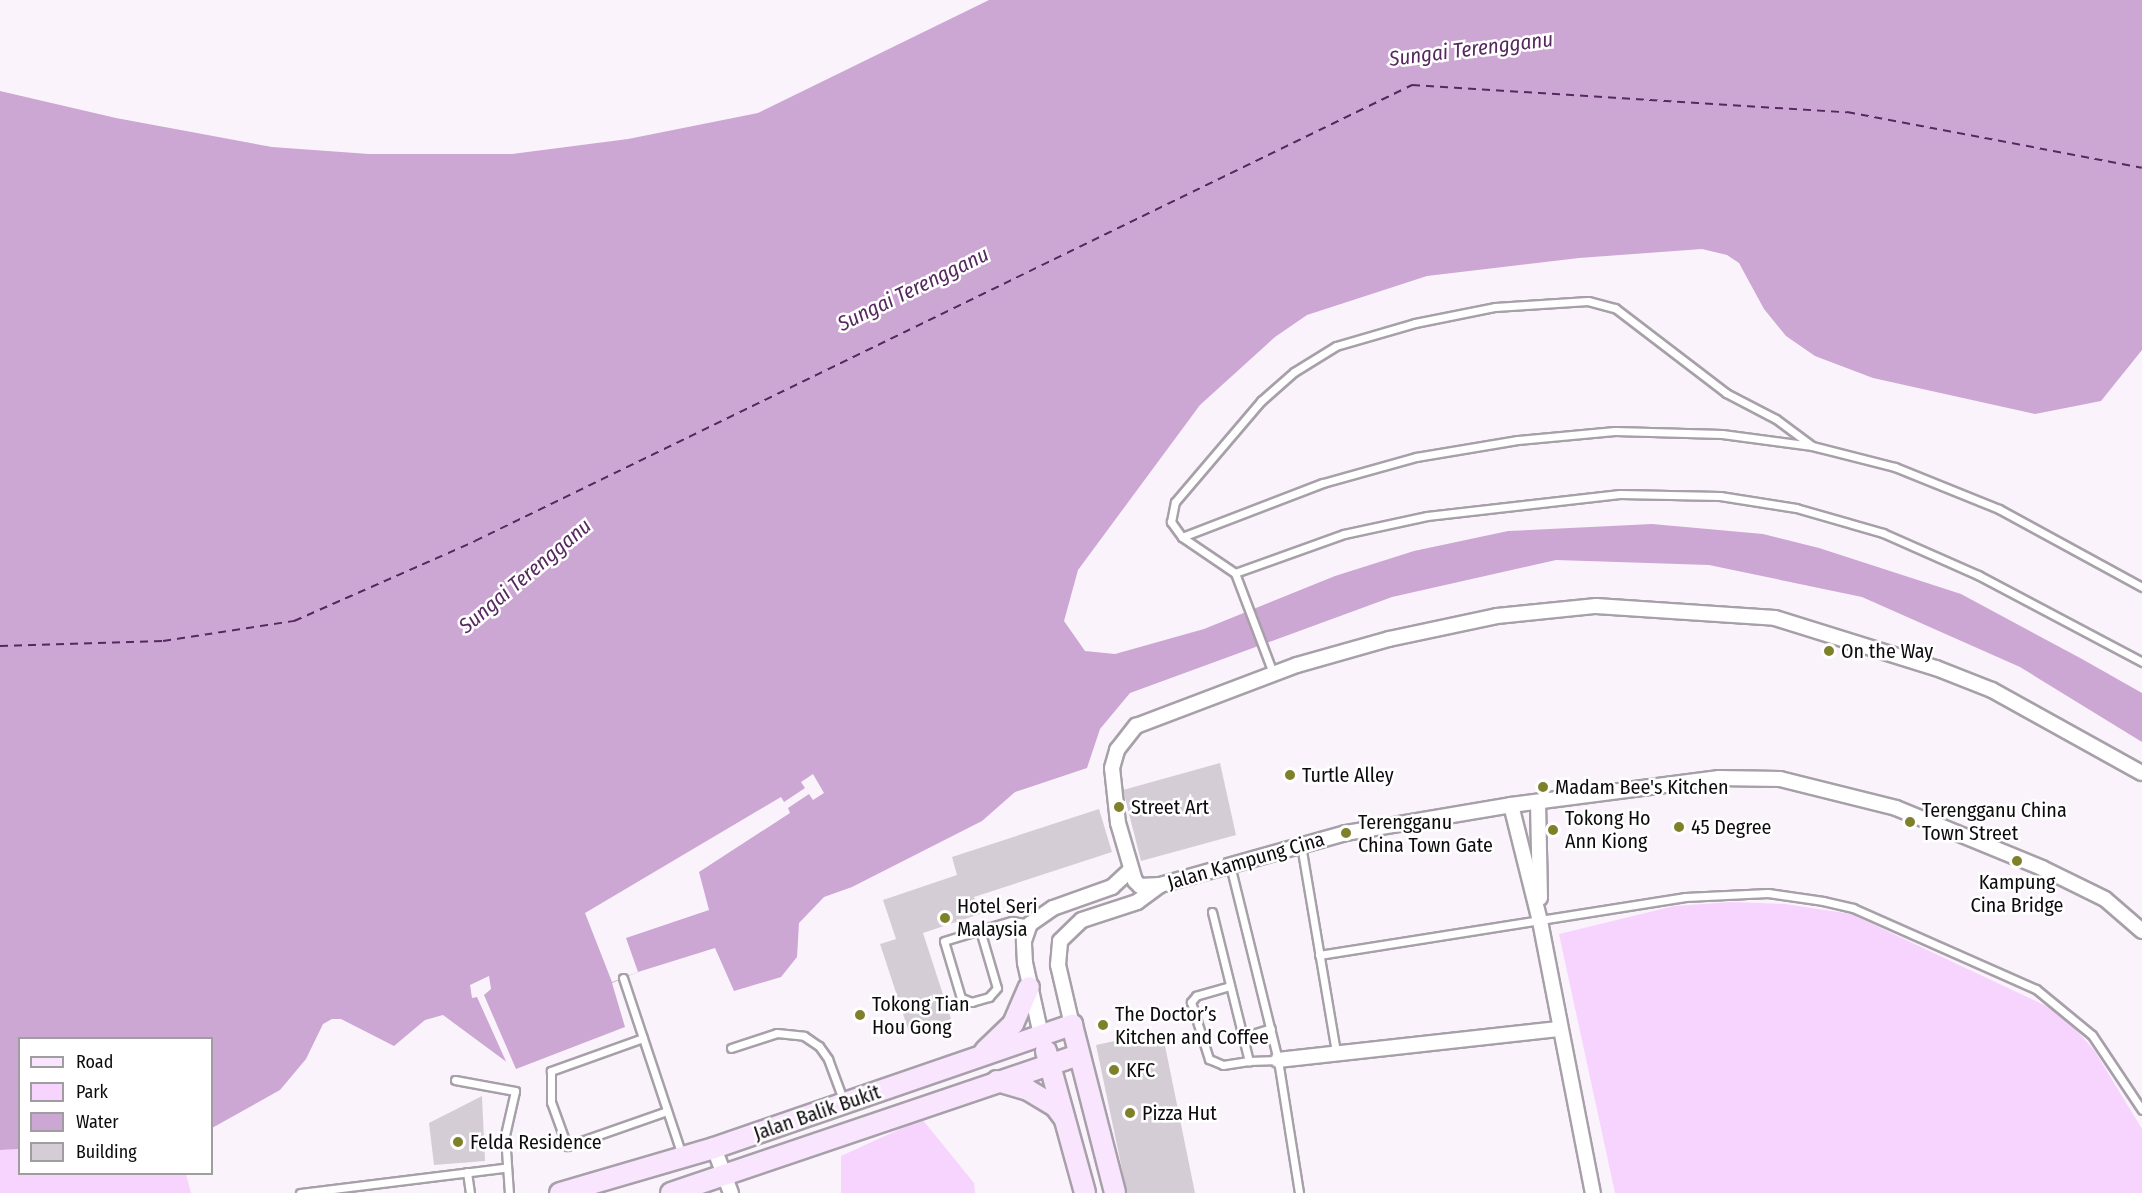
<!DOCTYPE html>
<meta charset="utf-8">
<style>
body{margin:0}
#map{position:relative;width:2142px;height:1193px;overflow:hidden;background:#fbf3fc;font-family:"Fira Sans Condensed",sans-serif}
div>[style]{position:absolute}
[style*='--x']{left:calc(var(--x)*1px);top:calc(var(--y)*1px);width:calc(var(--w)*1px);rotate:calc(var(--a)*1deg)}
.green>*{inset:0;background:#f6d4fd}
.water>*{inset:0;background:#cca7d3}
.pier>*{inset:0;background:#fbf3fc}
.ferry>*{height:1.5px;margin-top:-0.75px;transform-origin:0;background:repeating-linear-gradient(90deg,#56285f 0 8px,transparent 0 14px)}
.building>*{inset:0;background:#d5cdd6}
.roads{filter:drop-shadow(2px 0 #a7a0a9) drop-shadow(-2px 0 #a7a0a9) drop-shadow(0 2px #a7a0a9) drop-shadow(0 -2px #a7a0a9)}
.lane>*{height:7px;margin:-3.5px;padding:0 3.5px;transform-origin:3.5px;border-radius:3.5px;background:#fff}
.street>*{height:14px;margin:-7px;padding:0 7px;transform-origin:7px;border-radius:7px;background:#fff}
.secondary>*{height:20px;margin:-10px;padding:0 10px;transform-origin:10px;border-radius:10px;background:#f9e5fd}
.dots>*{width:16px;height:16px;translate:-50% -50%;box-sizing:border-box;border:3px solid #fff;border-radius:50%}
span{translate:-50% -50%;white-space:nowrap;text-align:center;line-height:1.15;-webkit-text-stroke:5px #fff;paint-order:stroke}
.poi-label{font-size:20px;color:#0e0b0e}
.left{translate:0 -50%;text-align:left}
.street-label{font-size:20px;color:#0e0b0e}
.water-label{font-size:21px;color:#56285f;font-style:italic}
.legend{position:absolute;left:18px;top:1037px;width:195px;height:138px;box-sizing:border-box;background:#fff;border:2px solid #9f9d9f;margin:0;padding:8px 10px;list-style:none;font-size:18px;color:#0e0b0e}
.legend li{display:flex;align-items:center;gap:12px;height:30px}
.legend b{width:30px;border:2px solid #9f9d9f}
</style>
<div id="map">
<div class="green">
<div style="clip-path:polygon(1731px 902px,1785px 904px,1851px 914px,2061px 1013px,2094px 1050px,2142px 1129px,2142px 1193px,1615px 1193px,1559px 934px,1674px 906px)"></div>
<div style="clip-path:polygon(922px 1119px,974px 1183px,975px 1193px,841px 1193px,841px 1156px)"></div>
<div style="clip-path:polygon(19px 1149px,20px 1174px,186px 1174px,191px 1193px,0 1193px,0 1150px)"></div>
</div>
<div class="water">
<div style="clip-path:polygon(989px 0,2142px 0,2142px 350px,2101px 401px,2035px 414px,1873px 378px,1815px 356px,1786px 336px,1764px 309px,1739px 263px,1727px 255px,1702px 249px,1579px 258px,1427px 276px,1307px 315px,1275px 337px,1200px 405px,1078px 570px,1064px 621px,1085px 651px,1115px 654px,1204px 629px,1335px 576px,1414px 551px,1508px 531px,1652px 524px,1763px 534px,1819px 548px,1961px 594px,2082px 659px,2142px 693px,2142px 742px,2020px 667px,1862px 597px,1709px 565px,1556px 560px,1392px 597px,1130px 693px,1100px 729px,1087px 768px,1015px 792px,982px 821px,852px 887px,824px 897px,799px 923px,797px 957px,781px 977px,734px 991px,715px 948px,638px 972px,612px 983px,625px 1027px,516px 1069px,443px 1015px,425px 1020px,394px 1046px,341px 1019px,332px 1019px,323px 1024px,306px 1059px,280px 1090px,212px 1128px,212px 1038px,20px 1038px,19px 1149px,0 1150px,0 91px,116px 118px,272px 147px,369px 154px,512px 154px,628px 139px,758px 113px)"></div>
</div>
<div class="pier">
<div style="clip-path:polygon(813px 774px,824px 793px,813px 800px,809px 794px,788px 808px,790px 813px,699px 872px,709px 910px,626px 938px,638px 972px,612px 982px,585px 913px,781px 797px,784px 802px,805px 788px,801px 782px)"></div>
<div style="clip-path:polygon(489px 976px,491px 989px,484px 995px,516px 1069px,509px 1068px,477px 997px,472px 998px,470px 985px)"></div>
</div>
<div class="ferry">
<div style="--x:0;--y:646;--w:163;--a:-1.8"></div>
<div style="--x:163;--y:641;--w:133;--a:-8.7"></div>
<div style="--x:294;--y:621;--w:198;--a:-23.8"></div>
<div style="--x:475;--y:541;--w:1042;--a:-25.95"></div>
<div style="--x:1412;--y:85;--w:436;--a:3.6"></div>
<div style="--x:1847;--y:112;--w:300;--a:10.7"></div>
</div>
<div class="building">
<div style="clip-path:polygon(1220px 763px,1236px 835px,1141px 861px,1123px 790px)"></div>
<div style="clip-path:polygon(1099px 809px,1112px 852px,974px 897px,980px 914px,923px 933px,951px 1019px,909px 1032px,880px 944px,896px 939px,883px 900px,957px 875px,952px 857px)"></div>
<div style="clip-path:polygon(1162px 1031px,1195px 1193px,1127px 1193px,1096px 1045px)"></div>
<div style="clip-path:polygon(482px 1096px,485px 1161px,434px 1165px,429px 1123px)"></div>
</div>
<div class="roads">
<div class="lane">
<div style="--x:1182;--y:537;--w:19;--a:-126"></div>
<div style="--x:1171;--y:522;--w:20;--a:-79"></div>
<div style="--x:1175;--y:502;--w:133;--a:-49.6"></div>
<div style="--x:1261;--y:401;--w:44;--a:-41.3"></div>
<div style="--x:1294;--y:372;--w:49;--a:-31.8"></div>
<div style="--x:1336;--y:346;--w:82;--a:-16.2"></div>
<div style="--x:1415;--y:323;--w:82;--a:-11.3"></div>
<div style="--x:1495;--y:307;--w:93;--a:-3.7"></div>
<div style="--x:1588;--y:301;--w:28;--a:15"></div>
<div style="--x:1615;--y:308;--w:140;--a:37.4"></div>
<div style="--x:1726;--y:393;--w:56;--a:27.5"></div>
<div style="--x:1776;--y:419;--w:44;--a:36.6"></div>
<div style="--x:1235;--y:573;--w:116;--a:-19.7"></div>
<div style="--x:1344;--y:534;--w:85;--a:-12.2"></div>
<div style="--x:1427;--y:516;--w:194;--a:-6.5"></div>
<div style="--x:1620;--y:494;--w:100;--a:1.1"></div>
<div style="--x:1720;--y:496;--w:77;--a:9"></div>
<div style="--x:1796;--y:508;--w:91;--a:16"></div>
<div style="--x:1883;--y:533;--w:104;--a:23.9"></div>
<div style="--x:1978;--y:575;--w:186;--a:27.9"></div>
<div style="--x:1273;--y:673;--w:107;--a:-110.8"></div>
<div style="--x:1235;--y:573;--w:64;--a:-145.8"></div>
<div style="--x:1182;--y:537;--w:151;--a:-21"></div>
<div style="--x:1323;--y:483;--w:97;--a:-15.6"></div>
<div style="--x:1416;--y:457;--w:103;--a:-9.5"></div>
<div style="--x:1518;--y:440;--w:97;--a:-5.3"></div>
<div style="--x:1615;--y:431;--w:107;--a:1.6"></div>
<div style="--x:1722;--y:434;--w:91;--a:7.6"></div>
<div style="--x:1812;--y:446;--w:86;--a:14.2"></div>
<div style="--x:1895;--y:467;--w:112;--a:22"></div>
<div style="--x:1999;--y:509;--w:163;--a:28.6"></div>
<div style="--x:1301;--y:845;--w:211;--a:80.4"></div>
<div style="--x:1230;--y:865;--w:201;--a:76.2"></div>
<div style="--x:1278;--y:1060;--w:135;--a:81"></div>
<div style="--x:1212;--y:912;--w:154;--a:76.1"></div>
<div style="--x:1249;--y:1061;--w:29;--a:-2"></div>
<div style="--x:980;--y:930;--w:60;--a:73.7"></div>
<div style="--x:997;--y:988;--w:12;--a:132"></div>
<div style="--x:989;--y:997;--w:18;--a:164"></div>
<div style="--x:972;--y:1002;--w:12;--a:-160"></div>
<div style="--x:961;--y:998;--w:59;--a:-106.6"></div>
<div style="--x:944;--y:941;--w:38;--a:-17"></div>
<div style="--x:980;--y:930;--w:33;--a:-16"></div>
<div style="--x:1012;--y:921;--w:18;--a:9"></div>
<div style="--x:1319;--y:955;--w:371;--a:-9"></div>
<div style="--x:1685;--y:897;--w:83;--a:-2.8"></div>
<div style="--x:1768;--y:893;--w:56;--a:8.3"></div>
<div style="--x:1823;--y:901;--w:31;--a:13"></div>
<div style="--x:1853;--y:908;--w:200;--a:23.9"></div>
<div style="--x:2036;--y:989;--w:72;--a:39.4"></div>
<div style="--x:2092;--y:1035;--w:90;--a:56.3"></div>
<div style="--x:623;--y:978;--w:187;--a:71.6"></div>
<div style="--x:1230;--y:986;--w:35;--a:164"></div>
<div style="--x:1196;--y:996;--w:8;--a:130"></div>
<div style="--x:1191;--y:1002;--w:60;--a:72.5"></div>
<div style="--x:1209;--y:1059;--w:15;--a:23"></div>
<div style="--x:1223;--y:1065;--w:26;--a:-9"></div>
<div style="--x:1242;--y:1037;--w:30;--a:-17"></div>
<div style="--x:643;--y:1038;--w:98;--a:160.3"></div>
<div style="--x:551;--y:1071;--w:31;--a:90"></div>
<div style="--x:551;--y:1102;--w:47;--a:70"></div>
<div style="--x:567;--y:1146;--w:106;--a:-19.3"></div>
<div style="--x:731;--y:1048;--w:48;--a:-18.1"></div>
<div style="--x:777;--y:1033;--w:27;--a:6"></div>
<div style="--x:804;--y:1036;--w:18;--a:34"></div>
<div style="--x:819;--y:1046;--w:16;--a:55"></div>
<div style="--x:828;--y:1059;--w:46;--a:69.6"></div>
<div style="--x:455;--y:1080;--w:61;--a:10.4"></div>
<div style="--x:515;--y:1091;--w:45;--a:102.8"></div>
<div style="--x:505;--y:1135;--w:58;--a:86.1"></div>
<div style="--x:467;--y:1172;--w:21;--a:82"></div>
<div style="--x:300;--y:1193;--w:207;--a:-7"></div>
</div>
<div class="street">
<div style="--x:1538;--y:802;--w:96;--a:88.8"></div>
<div style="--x:1511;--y:805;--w:120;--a:76"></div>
<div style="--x:1540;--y:921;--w:277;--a:79"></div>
<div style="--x:1160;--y:885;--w:20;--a:177"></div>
<div style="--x:1140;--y:886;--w:7;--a:-135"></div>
<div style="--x:1135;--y:881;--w:60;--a:-106.3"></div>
<div style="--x:1118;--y:823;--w:55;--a:-96.2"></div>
<div style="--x:1112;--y:768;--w:19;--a:-74"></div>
<div style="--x:1117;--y:750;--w:31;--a:-52"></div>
<div style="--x:1136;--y:726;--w:172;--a:-20.8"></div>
<div style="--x:1297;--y:665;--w:96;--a:-15.8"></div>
<div style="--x:1389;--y:639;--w:110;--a:-12"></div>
<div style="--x:1497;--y:616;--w:100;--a:-5.8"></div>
<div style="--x:1596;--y:606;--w:179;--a:3.8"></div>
<div style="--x:1775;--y:618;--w:169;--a:17.3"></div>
<div style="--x:1936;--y:668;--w:60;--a:21.4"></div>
<div style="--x:1992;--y:690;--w:171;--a:29"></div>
<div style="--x:1072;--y:1025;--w:62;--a:-103.1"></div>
<div style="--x:1058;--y:965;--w:24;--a:-85"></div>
<div style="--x:1060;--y:941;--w:30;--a:-44"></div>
<div style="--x:1082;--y:920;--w:58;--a:-18.1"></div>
<div style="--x:1137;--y:902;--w:29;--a:-36"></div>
<div style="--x:1160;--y:885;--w:193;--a:-15.6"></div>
<div style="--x:1346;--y:833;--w:167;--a:-9.6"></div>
<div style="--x:1511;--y:805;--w:210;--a:-7.4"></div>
<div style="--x:1719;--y:778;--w:61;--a:0.9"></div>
<div style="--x:1780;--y:779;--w:120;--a:14"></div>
<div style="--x:1896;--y:808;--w:158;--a:22.3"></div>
<div style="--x:2042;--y:868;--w:70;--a:26.2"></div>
<div style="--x:2105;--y:899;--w:49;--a:40.9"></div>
<div style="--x:1041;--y:1035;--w:74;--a:-102.5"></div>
<div style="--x:1025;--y:963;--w:22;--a:-93"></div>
<div style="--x:1024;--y:941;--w:18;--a:-71"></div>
<div style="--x:1030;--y:924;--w:28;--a:-35"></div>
<div style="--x:1053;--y:908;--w:63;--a:-19.6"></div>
<div style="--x:1112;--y:887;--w:26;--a:-43"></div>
<div style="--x:1278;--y:1060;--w:284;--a:-6.3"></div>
<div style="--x:714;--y:1148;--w:48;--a:69.3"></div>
</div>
<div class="secondary">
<div style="--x:985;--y:1051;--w:39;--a:-44"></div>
<div style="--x:1013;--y:1024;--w:40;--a:-66.6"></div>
<div style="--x:1046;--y:1051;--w:147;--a:74.6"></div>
<div style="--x:997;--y:1081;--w:32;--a:16"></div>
<div style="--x:1028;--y:1090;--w:31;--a:31"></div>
<div style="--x:1055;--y:1106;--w:15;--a:53"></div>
<div style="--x:560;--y:1193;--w:160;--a:-16.3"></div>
<div style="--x:714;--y:1148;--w:379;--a:-19"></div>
<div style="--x:1072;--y:1025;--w:173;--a:75.6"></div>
<div style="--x:671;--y:1193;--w:431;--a:-18.7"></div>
</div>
</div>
<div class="dots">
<div style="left:1829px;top:651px;background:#7e812a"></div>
<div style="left:1290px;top:775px;background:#7e812a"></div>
<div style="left:1543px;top:787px;background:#7e812a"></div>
<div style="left:1119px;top:807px;background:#7e812a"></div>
<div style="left:1910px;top:822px;background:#7e812a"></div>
<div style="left:1679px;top:827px;background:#7e812a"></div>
<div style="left:1553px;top:830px;background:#7e812a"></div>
<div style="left:1346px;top:833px;background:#7e812a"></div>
<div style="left:2017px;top:861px;background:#7e812a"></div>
<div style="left:945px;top:918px;background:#7e812a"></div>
<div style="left:860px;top:1015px;background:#7e812a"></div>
<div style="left:1103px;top:1025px;background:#7e812a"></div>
<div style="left:1114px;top:1070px;background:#7e812a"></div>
<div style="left:1130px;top:1113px;background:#7e812a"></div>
<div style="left:458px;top:1142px;background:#7e812a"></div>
</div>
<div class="poi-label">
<span class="left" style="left:1841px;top:651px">On the Way</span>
<span class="left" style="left:1302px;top:775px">Turtle Alley</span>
<span class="left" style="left:1555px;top:787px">Madam Bee's Kitchen</span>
<span class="left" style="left:1131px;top:807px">Street Art</span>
<span class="left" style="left:1922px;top:822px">Terengganu China<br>Town Street</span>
<span class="left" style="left:1565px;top:830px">Tokong Ho<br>Ann Kiong</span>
<span class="left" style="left:1358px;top:834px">Terengganu<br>China Town Gate</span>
<span class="left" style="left:1691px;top:827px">45 Degree</span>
<span style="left:2017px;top:894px">Kampung<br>Cina Bridge</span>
<span class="left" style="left:957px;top:918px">Hotel Seri<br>Malaysia</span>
<span class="left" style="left:872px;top:1016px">Tokong Tian<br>Hou Gong</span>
<span class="left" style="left:1115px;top:1026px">The Doctor’s<br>Kitchen and Coffee</span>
<span class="left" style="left:1126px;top:1070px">KFC</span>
<span class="left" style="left:1142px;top:1113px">Pizza Hut</span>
<span class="left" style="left:470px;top:1142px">Felda Residence</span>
</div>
<div class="street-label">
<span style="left:1246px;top:861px;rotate:-16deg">Jalan Kampung Cina</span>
<span style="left:817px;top:1113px;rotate:-19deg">Jalan Balik Bukit</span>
</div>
<div class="water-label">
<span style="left:1471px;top:49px;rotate:-7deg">Sungai Terengganu</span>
<span style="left:913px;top:289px;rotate:-26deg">Sungai Terengganu</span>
<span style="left:525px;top:576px;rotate:-40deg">Sungai Terengganu</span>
</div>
<ul class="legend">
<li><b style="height:8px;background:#f9e5fd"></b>Road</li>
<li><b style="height:16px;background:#f6d4fd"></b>Park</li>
<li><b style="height:16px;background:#cca7d3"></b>Water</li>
<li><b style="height:16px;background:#d5cdd6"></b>Building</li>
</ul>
</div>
